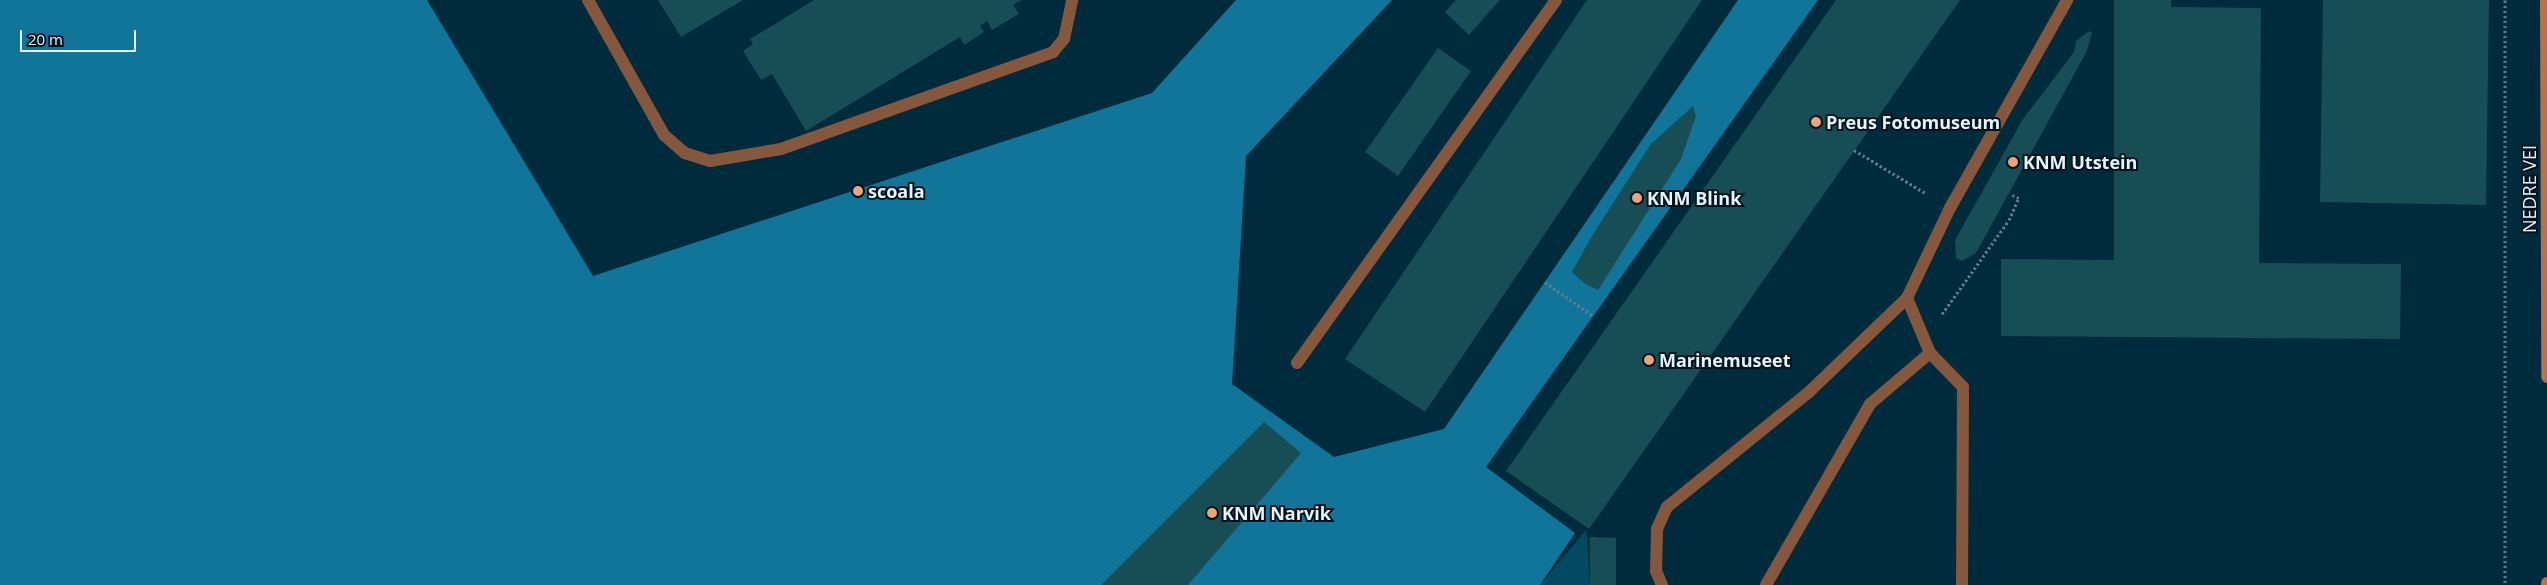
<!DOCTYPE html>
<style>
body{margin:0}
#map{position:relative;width:2547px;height:585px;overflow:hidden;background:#002b3c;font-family:"Open Sans",sans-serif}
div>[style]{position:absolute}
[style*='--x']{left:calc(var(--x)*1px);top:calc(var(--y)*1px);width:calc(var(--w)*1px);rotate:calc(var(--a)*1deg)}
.green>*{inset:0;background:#024a63}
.water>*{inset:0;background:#107599}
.building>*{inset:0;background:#174d55}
.path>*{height:3px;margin-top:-1.5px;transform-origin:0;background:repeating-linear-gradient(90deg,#5f7e8c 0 2.5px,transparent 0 5px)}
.service>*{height:12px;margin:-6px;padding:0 6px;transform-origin:6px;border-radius:6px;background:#85573d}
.secondary>*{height:12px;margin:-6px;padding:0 6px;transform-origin:6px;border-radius:6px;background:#bb7147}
.dots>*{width:14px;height:14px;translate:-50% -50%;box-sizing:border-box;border:2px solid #00121c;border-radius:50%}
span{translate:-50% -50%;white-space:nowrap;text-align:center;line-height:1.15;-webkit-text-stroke:4px #00121c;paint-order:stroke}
.poi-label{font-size:18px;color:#e6f5fd;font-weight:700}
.left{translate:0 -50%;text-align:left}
.street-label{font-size:18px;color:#e6f5fd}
.scale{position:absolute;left:20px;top:30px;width:116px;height:22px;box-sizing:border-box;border:2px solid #e6f5fd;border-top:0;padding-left:6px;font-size:15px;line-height:18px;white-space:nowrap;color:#e6f5fd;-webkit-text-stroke:4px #00121c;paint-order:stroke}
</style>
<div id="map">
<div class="green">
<div style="clip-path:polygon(1586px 530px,1590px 585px,1540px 585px)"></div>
</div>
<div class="water">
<div style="clip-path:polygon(0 0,427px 0,593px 276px,1152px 93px,1236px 0,1392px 0,1246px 156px,1232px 384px,1334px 457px,1444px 429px,1738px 0,1818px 0,1486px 467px,1575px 533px,1540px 585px,0 585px)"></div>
</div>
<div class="building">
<div style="clip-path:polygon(658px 0,743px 0,681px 37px)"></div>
<div style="clip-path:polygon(814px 0,1022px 0,1013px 5px,1019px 14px,992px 30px,987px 21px,980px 26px,984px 32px,964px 45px,960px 37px,806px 131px,772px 74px,761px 80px,743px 51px,753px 44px,750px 39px)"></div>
<div style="clip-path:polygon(1456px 0,1500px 0,1469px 35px,1445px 12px)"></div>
<div style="clip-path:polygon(1587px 0,1702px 0,1425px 412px,1345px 359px)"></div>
<div style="clip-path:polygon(1836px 0,1960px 0,1589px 529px,1506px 471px)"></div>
<div style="clip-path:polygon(2114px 0,2171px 0,2171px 7px,2261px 8px,2259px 263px,2401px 264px,2400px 339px,2001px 336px,2001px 259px,2114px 260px)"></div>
<div style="clip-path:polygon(2323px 0,2489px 0,2486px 205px,2320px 202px)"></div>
<div style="clip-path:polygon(2089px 31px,2092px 33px,2087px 51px,1976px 253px,1962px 261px,1956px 258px,1955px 240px,2023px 119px,2074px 52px,2076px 41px)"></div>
<div style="clip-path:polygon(1438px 48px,1471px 71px,1398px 176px,1365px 152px)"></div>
<div style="clip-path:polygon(1693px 106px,1696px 116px,1681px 159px,1598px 290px,1584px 283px,1572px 272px,1592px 236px,1651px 144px)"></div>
<div style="clip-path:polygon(1264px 422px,1301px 453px,1188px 585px,1101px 585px)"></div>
<div style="clip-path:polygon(1590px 537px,1616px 538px,1616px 585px,1590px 585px)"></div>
</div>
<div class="path">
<div style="--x:2505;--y:0;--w:585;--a:90"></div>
<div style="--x:1854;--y:150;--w:85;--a:31.1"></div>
<div style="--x:1545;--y:282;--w:59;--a:35.3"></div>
<div style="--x:1942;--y:314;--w:115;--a:-54.5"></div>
<div style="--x:2009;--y:220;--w:24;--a:-66"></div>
<div style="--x:2019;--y:198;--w:10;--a:-156"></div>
</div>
<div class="service">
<div style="--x:588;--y:0;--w:155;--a:60.6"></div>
<div style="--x:664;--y:135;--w:28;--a:41"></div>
<div style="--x:685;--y:153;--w:26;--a:18"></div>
<div style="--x:710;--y:161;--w:72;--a:-9.6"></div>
<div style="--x:781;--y:149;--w:289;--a:-19.6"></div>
<div style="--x:1053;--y:52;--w:17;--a:-50"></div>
<div style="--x:1064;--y:39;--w:40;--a:-78"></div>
<div style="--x:1297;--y:363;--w:446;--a:-54.5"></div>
<div style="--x:1662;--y:585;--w:15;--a:-113"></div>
<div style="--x:1656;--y:571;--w:42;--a:-88.6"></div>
<div style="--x:1657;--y:529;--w:24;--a:-66"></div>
<div style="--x:1667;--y:507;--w:183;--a:-39"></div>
<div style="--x:1809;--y:392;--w:136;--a:-43.8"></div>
<div style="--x:1766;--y:585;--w:209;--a:-60.1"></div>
<div style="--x:1870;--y:404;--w:79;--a:-40.4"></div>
<div style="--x:1962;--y:585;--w:198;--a:-89.7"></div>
<div style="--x:1963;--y:387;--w:47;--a:-134.1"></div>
<div style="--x:1930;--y:353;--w:60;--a:-112.7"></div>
<div style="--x:1907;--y:298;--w:100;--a:-64.5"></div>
<div style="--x:1950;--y:208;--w:239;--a:-60.6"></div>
</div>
<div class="secondary">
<div style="--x:2546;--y:0;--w:377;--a:89.8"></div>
<div style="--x:2547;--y:585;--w:2;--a:-90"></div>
</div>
<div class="dots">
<div style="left:1816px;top:122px;background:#efa378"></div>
<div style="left:2013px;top:162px;background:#efa378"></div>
<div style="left:858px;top:191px;background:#efa378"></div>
<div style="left:1637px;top:198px;background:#efa378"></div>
<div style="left:1649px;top:360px;background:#efa378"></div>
<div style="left:1212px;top:513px;background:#efa378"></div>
</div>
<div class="poi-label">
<span class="left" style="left:1826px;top:122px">Preus Fotomuseum</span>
<span class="left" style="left:2023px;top:162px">KNM Utstein</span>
<span class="left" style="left:868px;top:191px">scoala</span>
<span class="left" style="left:1647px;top:198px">KNM Blink</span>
<span class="left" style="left:1659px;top:360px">Marinemuseet</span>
<span class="left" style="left:1222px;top:513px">KNM Narvik</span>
</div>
<div class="street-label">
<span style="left:2529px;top:189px;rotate:-90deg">NEDRE VEI</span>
</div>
<div class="scale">20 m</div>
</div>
